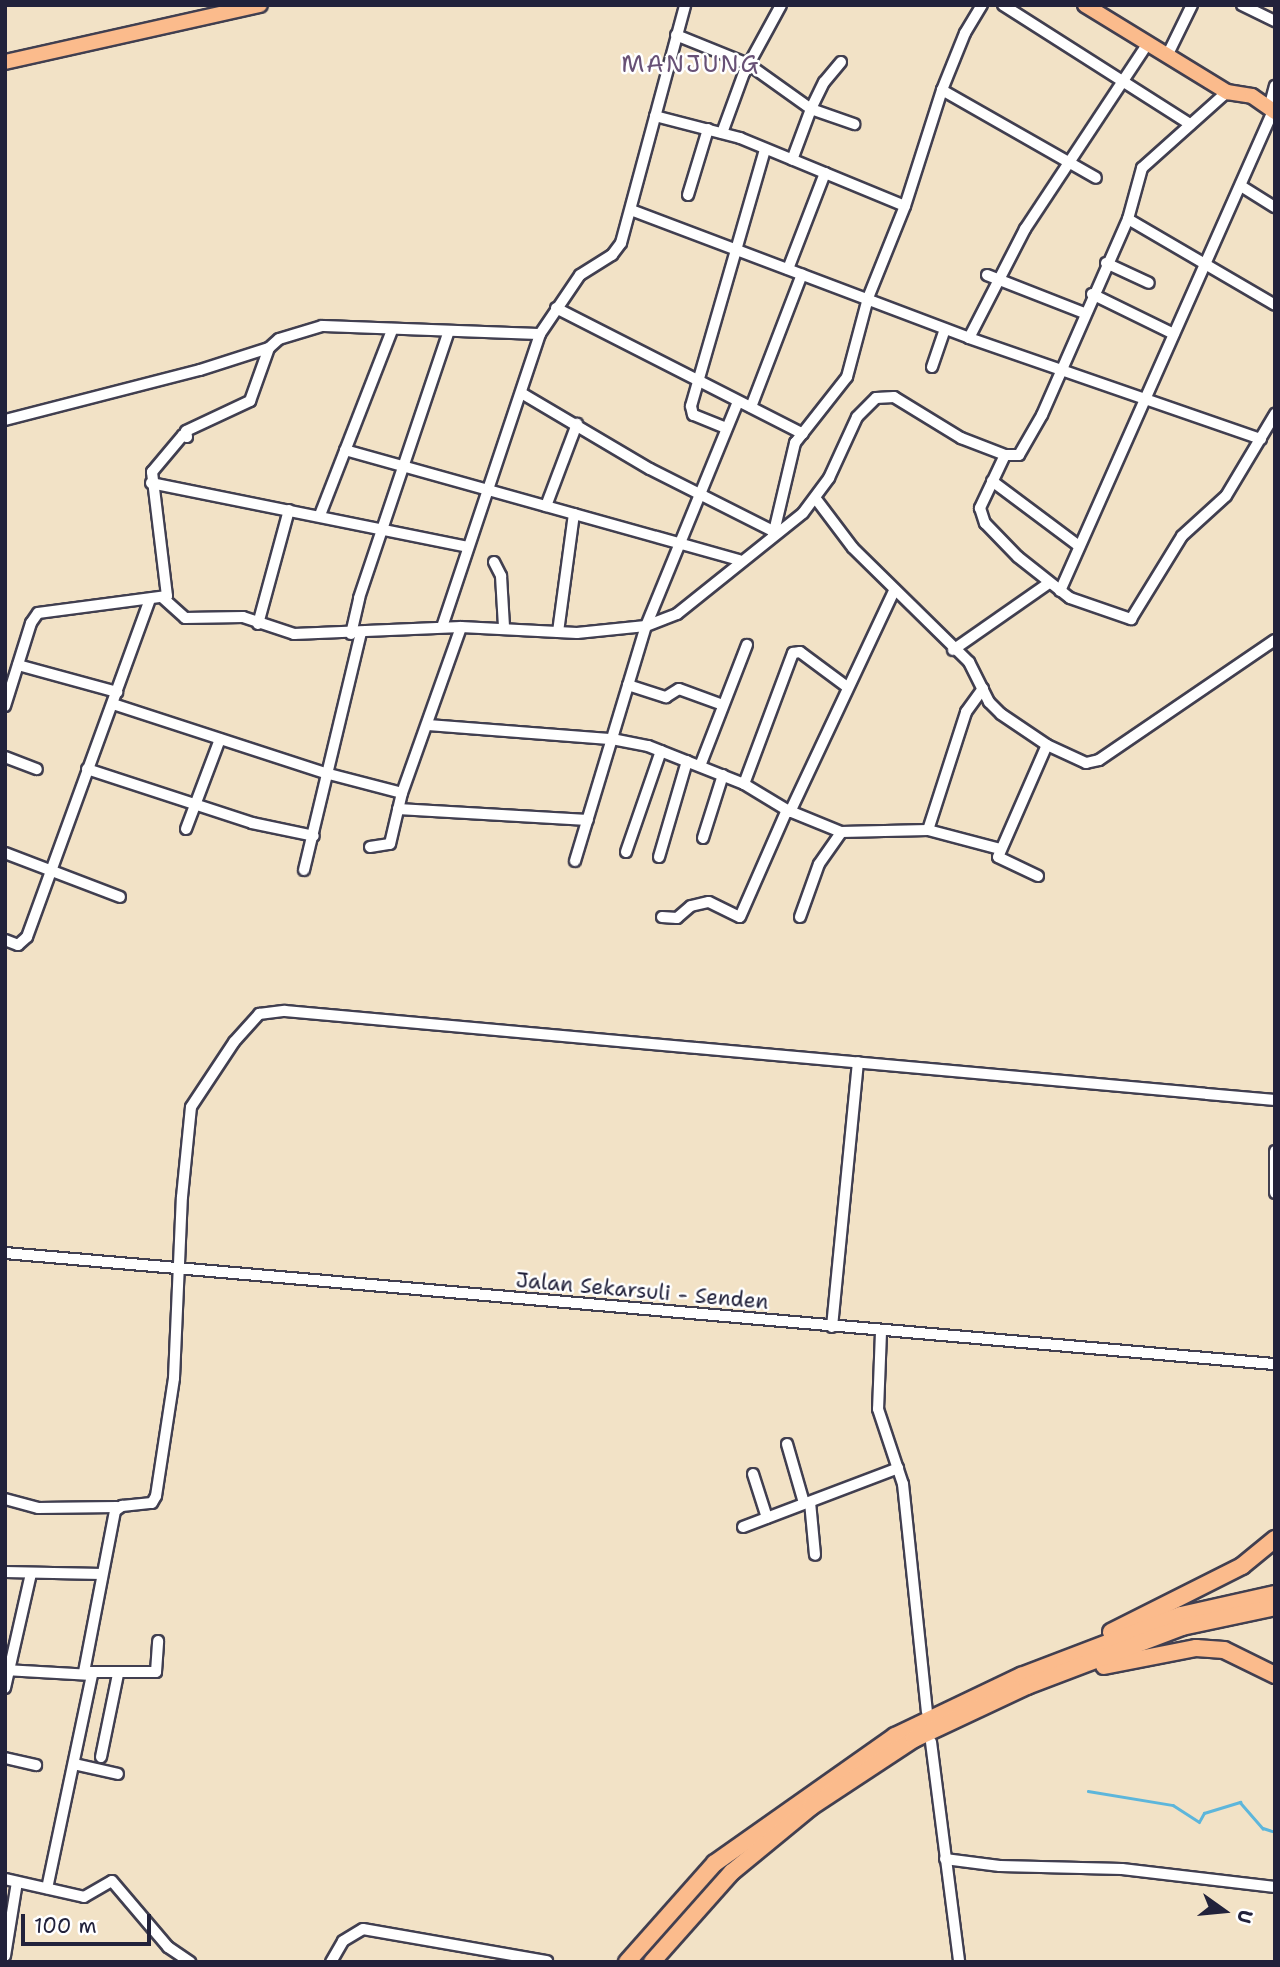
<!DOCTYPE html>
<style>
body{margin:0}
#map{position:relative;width:1280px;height:1967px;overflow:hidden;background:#f2e2c6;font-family:"Shantell Sans",sans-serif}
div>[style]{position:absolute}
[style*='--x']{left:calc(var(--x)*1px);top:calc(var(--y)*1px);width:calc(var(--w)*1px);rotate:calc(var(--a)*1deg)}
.stream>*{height:2.5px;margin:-1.25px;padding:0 1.25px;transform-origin:1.25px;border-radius:1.25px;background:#5db6db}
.roads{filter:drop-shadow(2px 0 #413f50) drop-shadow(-2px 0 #413f50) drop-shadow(0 2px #413f50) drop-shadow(0 -2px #413f50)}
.minor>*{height:10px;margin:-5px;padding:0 5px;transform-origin:5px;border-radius:5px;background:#fff}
.major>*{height:14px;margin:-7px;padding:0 7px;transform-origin:7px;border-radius:7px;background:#fbbb8c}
.highway>*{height:16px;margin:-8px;padding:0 8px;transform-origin:8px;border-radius:8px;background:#fbbb8c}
span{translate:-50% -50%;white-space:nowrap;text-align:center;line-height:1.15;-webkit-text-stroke:5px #fff;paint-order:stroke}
.street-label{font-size:21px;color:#22223b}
.quarter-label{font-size:24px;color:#685176;letter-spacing:2px}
.frame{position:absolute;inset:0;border:7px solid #22223b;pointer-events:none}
.north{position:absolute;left:1189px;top:1876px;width:70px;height:70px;-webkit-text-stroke:5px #fff;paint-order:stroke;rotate:105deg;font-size:19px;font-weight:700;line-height:28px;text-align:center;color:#22223b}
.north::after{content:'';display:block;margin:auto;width:24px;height:32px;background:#22223b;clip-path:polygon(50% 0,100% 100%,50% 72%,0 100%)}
.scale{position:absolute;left:21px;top:1914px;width:130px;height:32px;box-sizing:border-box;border:4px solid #22223b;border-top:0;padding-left:9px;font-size:21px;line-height:24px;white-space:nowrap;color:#22223b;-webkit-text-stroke:5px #fff;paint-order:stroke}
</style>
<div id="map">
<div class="stream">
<div style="--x:1088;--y:1791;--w:86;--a:9.4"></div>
<div style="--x:1173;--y:1805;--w:31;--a:33"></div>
<div style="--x:1199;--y:1822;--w:10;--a:-61"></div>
<div style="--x:1204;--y:1813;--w:38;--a:-17"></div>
<div style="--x:1240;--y:1802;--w:35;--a:49"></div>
<div style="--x:1263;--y:1828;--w:13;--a:18"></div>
</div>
<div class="roads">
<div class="minor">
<div style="--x:1003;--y:5;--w:222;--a:32.5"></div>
<div style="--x:1242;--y:5;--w:37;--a:26"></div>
<div style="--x:676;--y:35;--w:78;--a:21.9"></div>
<div style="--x:748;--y:64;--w:77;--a:35.5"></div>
<div style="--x:811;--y:109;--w:54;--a:110.4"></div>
<div style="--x:1167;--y:56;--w:57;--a:-63.9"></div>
<div style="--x:841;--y:62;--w:26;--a:130"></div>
<div style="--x:824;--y:82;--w:30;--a:116"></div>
<div style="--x:811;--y:109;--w:46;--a:19.2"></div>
<div style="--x:942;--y:90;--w:177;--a:29.7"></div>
<div style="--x:1269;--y:108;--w:23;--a:-75"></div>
<div style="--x:655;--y:116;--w:88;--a:14.5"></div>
<div style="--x:740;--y:138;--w:178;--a:22.4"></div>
<div style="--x:722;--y:133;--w:64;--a:-69.9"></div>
<div style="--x:744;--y:73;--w:77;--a:-61.4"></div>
<div style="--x:1241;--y:186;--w:40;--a:32"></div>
<div style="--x:688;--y:195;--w:69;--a:-73.1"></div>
<div style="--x:631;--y:210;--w:361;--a:20.7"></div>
<div style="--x:969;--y:338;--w:309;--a:19.1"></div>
<div style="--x:1128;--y:219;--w:170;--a:30.3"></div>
<div style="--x:1106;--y:263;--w:47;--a:24.9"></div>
<div style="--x:788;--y:269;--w:103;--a:-68.9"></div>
<div style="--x:987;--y:275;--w:104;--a:21.4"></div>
<div style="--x:1092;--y:294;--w:91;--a:26"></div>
<div style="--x:556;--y:308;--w:277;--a:27"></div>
<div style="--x:969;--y:338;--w:123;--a:-62.8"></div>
<div style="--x:1025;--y:229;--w:221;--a:-56.5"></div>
<div style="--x:932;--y:367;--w:40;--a:-71.1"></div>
<div style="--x:523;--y:394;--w:147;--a:30.6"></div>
<div style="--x:650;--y:469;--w:136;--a:26.8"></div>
<div style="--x:751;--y:407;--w:142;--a:-69"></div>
<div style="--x:5;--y:420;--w:201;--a:-14.4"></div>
<div style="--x:200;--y:370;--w:72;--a:-17.7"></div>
<div style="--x:726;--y:428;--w:35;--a:-158"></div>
<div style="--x:693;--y:415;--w:9;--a:-103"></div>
<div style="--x:691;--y:406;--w:267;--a:-73.9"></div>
<div style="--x:345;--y:450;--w:409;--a:15.6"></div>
<div style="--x:1005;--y:455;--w:59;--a:115.3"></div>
<div style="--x:980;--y:508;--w:16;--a:72"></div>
<div style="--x:985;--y:523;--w:47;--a:45.9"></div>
<div style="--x:1018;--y:557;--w:66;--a:38.3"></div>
<div style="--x:1070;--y:598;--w:65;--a:19"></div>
<div style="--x:1131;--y:619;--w:97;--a:-58.4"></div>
<div style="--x:1182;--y:536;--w:59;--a:-42.3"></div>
<div style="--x:1226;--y:496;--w:96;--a:-59.1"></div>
<div style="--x:992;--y:481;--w:109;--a:36.8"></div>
<div style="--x:151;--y:483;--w:323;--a:11.4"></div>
<div style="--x:816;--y:499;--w:61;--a:52.9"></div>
<div style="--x:853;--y:548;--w:163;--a:44.5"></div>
<div style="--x:969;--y:662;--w:45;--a:63.4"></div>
<div style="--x:989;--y:702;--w:17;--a:45"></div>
<div style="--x:1001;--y:714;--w:55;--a:34"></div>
<div style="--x:1047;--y:745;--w:43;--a:24.8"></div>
<div style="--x:1086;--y:763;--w:13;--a:-13"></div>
<div style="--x:1099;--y:760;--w:213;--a:-34.3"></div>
<div style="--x:546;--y:506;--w:88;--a:-69.3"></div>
<div style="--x:320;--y:515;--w:199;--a:-68.7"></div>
<div style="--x:773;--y:536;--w:96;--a:-76.7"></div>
<div style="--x:795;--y:443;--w:84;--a:-51.8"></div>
<div style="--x:847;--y:377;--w:82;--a:-75.1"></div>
<div style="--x:868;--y:298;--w:99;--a:-68.1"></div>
<div style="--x:905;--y:206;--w:122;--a:-72.3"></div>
<div style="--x:942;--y:90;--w:61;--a:-68"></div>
<div style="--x:965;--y:33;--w:33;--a:-59"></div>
<div style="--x:494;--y:562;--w:16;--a:63"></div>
<div style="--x:501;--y:576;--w:51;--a:86.6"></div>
<div style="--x:1060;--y:591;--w:525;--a:-66.07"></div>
<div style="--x:163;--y:598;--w:30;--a:42"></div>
<div style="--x:185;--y:618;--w:58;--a:-1"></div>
<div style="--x:243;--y:617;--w:54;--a:18.4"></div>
<div style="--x:294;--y:634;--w:167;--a:-2.4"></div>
<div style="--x:461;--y:627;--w:116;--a:3"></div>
<div style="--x:577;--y:633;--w:69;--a:-5.8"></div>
<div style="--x:646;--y:626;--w:33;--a:-21"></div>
<div style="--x:677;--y:614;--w:161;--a:-38.7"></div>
<div style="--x:803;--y:513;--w:44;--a:-53.4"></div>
<div style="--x:829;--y:478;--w:67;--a:-65.3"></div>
<div style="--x:857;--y:417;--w:27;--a:-45"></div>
<div style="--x:876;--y:398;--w:18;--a:-3"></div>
<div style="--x:894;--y:397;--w:79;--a:31.5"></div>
<div style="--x:961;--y:438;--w:47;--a:21.1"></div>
<div style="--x:1005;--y:455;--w:14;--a:0"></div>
<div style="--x:1019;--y:455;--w:46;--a:-60.1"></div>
<div style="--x:1042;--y:415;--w:214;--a:-66.3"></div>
<div style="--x:1128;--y:219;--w:53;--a:-74.6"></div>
<div style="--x:1142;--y:168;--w:114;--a:-41.8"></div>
<div style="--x:258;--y:624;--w:118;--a:-74.8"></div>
<div style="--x:442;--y:627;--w:309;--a:-71.5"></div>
<div style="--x:558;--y:632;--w:119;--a:-82.3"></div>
<div style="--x:351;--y:634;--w:37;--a:-77"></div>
<div style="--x:359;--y:598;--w:279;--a:-71.4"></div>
<div style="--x:953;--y:650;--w:117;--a:-34.9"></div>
<div style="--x:18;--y:665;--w:103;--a:15.3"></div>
<div style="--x:628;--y:685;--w:40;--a:18"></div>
<div style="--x:666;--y:697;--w:15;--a:-32"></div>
<div style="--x:679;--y:689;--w:47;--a:20"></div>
<div style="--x:113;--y:704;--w:227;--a:18"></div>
<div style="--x:329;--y:774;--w:75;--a:14.6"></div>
<div style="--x:5;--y:706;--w:87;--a:-72.6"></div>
<div style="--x:31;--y:623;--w:12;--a:-55"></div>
<div style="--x:38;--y:613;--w:130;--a:-7.5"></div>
<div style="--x:167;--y:596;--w:125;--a:-96.9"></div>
<div style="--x:152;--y:472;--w:48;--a:-50"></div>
<div style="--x:183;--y:435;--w:4;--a:27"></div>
<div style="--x:187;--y:437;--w:6;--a:-99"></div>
<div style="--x:186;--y:431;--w:71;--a:-25.1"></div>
<div style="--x:250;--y:401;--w:56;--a:-70.3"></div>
<div style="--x:269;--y:348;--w:13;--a:-42"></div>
<div style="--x:279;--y:339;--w:45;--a:-16.8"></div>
<div style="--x:322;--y:326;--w:218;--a:2.1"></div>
<div style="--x:540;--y:334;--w:71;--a:-55.9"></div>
<div style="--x:580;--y:275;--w:38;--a:-32"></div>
<div style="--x:612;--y:255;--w:15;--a:-53"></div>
<div style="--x:621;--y:243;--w:246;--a:-74.9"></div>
<div style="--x:428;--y:725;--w:185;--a:4.4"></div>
<div style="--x:612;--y:739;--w:37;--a:11"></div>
<div style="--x:648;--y:746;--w:103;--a:21.6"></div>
<div style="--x:744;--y:784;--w:50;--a:31.2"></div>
<div style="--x:787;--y:810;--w:58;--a:22.2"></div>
<div style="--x:841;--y:832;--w:87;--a:-1.3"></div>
<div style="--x:928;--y:830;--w:74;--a:14.8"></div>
<div style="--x:5;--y:757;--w:34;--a:21"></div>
<div style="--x:700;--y:766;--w:130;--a:-68.8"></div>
<div style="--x:87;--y:769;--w:174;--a:18.1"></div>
<div style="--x:252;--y:823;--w:63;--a:11.8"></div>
<div style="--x:744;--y:784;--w:140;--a:-69.5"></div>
<div style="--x:793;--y:653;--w:7;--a:-8"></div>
<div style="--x:800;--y:652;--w:57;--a:36.5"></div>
<div style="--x:398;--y:809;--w:190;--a:3.3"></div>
<div style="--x:790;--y:812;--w:246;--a:-64.8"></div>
<div style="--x:186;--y:829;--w:96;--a:-69.3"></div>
<div style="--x:928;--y:830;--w:124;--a:-72.1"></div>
<div style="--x:966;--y:712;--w:29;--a:-54"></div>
<div style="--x:703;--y:838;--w:66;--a:-72.4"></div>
<div style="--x:370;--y:847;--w:20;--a:-9"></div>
<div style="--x:390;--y:844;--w:52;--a:-76.8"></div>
<div style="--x:402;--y:793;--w:176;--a:-70.4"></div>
<div style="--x:626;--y:852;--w:107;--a:-70.9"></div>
<div style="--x:5;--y:853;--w:123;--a:20.9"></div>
<div style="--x:659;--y:857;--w:100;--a:-73.7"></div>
<div style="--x:575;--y:861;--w:245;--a:-73.2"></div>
<div style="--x:646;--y:626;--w:242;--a:-67.7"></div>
<div style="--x:304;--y:870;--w:244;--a:-76.5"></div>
<div style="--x:1038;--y:876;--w:44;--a:-154.6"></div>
<div style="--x:998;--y:857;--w:122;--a:-66.4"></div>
<div style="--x:662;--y:917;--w:15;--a:4"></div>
<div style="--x:677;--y:918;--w:18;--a:-41"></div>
<div style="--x:691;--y:906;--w:18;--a:-13"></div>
<div style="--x:709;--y:902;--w:34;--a:26"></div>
<div style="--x:740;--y:917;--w:117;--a:-66.3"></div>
<div style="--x:800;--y:917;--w:56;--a:-70.3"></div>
<div style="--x:819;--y:864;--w:39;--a:-55"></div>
<div style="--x:5;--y:940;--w:14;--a:21"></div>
<div style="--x:18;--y:945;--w:12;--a:-42"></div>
<div style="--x:27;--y:937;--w:360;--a:-70"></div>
<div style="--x:1275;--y:1151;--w:42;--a:90"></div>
<div style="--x:5;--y:1253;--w:1275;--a:5"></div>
<div style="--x:832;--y:1327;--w:266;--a:-84.4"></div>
<div style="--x:881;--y:1332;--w:77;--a:92.2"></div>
<div style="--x:878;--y:1409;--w:79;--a:71.6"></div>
<div style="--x:903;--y:1484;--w:229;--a:84"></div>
<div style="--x:787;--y:1444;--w:61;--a:73.9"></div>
<div style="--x:753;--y:1474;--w:46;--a:72.3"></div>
<div style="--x:5;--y:1499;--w:34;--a:15"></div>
<div style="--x:38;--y:1508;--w:79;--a:-0.7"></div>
<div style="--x:810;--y:1502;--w:53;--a:84.6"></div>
<div style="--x:743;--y:1527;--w:166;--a:-20.8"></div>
<div style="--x:5;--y:1572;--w:97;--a:1.2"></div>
<div style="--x:5;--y:1670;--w:87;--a:3.3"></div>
<div style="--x:92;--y:1675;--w:218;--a:101.9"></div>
<div style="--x:84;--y:1672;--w:164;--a:-79.1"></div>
<div style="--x:115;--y:1511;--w:9;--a:-36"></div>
<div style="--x:122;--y:1506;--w:30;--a:-6"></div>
<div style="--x:152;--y:1503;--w:8;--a:-60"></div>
<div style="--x:156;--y:1496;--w:119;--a:-81.3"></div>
<div style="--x:174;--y:1378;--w:181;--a:-87.5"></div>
<div style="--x:182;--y:1197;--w:90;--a:-84.3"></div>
<div style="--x:191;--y:1107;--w:78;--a:-56.5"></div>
<div style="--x:234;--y:1042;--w:38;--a:-48"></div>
<div style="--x:259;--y:1014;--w:26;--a:-7"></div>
<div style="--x:285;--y:1011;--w:994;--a:5.14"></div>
<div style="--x:90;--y:1672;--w:66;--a:0"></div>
<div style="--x:156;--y:1672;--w:31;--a:-86"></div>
<div style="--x:5;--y:1688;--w:117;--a:-77.2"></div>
<div style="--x:931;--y:1742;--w:222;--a:82.7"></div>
<div style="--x:101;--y:1757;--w:85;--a:-78.4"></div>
<div style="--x:5;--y:1758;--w:32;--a:13"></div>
<div style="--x:74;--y:1764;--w:45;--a:12.8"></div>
<div style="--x:945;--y:1859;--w:55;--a:7.3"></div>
<div style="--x:1000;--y:1866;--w:122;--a:1.4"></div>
<div style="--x:1122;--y:1869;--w:154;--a:6.7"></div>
<div style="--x:5;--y:1879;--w:81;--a:12.8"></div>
<div style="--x:84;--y:1897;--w:32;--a:-30"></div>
<div style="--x:112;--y:1881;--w:87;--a:49.7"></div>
<div style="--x:168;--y:1947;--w:27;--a:34"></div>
<div style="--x:5;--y:1956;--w:75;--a:-80.8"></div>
<div style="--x:331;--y:1962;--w:24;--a:-60"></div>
<div style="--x:343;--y:1941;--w:23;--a:-31"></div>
<div style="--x:363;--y:1929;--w:187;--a:9.9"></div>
</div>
<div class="major">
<div style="--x:1085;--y:5;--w:167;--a:31.5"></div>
<div style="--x:1227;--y:92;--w:25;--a:9"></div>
<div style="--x:1252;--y:96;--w:28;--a:35"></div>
<div style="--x:5;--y:62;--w:261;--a:-12.6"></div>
</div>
<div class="highway">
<div style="--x:1111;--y:1632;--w:147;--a:-26.7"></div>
<div style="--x:1242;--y:1566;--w:43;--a:-39.3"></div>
<div style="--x:1104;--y:1666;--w:94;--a:-11.1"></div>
<div style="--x:1196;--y:1648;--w:28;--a:4"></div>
<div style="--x:1224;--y:1650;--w:57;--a:26.1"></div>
<div style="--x:627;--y:1962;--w:132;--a:-48.4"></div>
<div style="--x:715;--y:1863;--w:220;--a:-35.2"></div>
<div style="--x:895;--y:1736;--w:140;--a:-25.5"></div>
<div style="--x:1021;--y:1676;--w:171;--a:-20.9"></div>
<div style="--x:1181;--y:1615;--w:96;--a:-12.6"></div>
<div style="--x:652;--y:1962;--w:120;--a:-48.4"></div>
<div style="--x:732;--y:1872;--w:102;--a:-39.4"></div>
<div style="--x:811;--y:1807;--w:123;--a:-33.4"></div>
<div style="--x:914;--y:1739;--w:125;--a:-25.1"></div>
<div style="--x:1027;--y:1686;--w:166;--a:-20.8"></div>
<div style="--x:1182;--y:1627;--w:95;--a:-12.1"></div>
</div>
</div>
<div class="street-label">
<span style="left:642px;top:1291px;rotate:5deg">Jalan Sekarsuli - Senden</span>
</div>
<div class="quarter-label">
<span style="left:691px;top:65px">MANJUNG</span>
</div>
<div class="frame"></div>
<div class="north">U</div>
<div class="scale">100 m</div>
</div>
